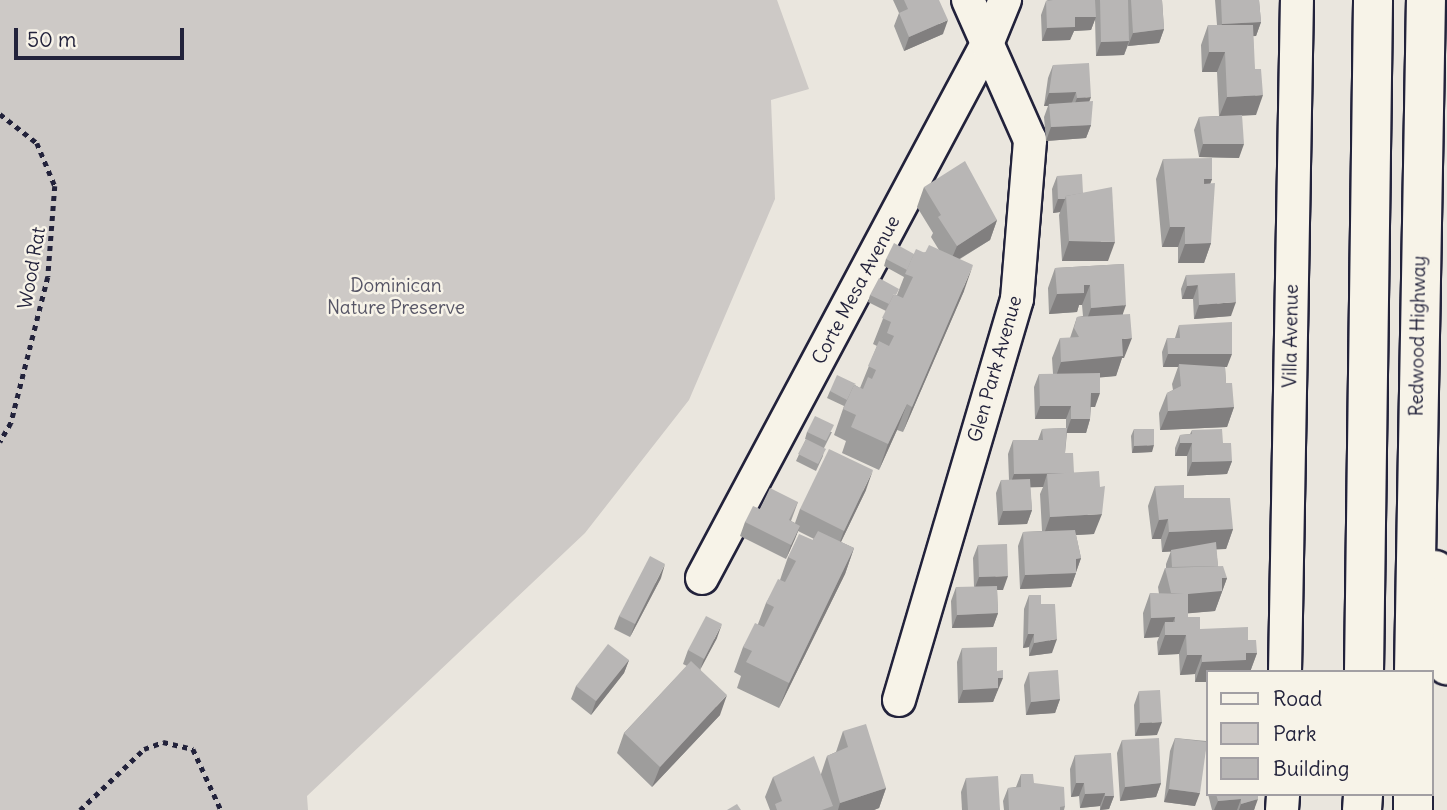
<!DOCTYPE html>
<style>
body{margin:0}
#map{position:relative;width:1447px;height:810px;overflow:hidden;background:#eae6de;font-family:Delius,sans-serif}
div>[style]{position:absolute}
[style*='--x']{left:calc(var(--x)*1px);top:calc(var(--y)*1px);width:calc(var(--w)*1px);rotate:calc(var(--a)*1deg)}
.green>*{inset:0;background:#cdc9c6}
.path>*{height:4.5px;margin-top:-2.25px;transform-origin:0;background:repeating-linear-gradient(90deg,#22223b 0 5px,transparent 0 10px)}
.roads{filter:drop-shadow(2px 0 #22223b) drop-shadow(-2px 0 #22223b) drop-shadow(0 2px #22223b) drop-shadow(0 -2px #22223b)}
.minor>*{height:32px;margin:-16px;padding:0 16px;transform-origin:16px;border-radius:16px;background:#f7f3e8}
.highway>*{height:38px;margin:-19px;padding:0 19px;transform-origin:19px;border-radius:19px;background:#f7f3e8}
.wall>*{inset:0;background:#9e9d9c}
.shaded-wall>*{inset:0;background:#817f7f}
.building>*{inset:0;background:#b8b6b5}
span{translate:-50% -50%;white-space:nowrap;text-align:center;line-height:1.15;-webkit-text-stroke:5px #f7f3e8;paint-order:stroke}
.street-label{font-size:19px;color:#22223b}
.park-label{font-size:19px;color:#555465}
.legend{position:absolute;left:1206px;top:670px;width:228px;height:126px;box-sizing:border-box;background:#f7f3e8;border:2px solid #a29fa3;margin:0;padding:9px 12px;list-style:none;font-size:21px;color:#22223b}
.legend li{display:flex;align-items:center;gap:14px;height:35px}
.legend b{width:35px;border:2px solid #a29fa3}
.scale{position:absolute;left:14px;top:28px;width:170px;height:32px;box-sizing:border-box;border:4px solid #22223b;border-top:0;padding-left:9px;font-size:21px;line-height:24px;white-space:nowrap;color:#22223b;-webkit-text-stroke:5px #f7f3e8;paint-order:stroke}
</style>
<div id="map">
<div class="green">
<div style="clip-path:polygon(0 0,777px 0,809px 89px,771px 100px,775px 199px,689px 400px,585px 533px,307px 796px,308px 810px,0 810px)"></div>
</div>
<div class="path">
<div style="--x:0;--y:114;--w:47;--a:38.1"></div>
<div style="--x:37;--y:143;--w:47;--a:67.3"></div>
<div style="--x:55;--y:186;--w:91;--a:94.4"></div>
<div style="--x:48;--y:277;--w:151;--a:104.2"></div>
<div style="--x:11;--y:423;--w:22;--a:120"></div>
<div style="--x:80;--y:810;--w:88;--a:-43.6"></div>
<div style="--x:144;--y:749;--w:20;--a:-20"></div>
<div style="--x:163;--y:742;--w:31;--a:13"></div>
<div style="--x:193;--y:749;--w:67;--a:65.3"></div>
</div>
<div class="roads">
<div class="minor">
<div style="--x:702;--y:578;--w:605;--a:-61.91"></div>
<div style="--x:987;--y:44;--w:48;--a:-67.8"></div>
<div style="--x:1285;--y:672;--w:672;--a:-88.98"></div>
<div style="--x:899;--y:700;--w:418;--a:-73.6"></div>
<div style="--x:1017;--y:299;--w:160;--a:-85.3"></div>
<div style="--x:1030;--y:140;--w:153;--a:-113.9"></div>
<div style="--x:1282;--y:810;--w:16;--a:-86"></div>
</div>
<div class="highway">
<div style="--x:1435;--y:570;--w:96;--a:82.8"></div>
<div style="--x:1364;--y:672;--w:672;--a:-89.23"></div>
<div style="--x:1414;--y:672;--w:672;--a:-88.98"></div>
<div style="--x:1362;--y:810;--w:16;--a:-86"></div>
<div style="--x:1413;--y:810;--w:16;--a:-90"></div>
</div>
</div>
<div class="wall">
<div style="clip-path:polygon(893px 0,929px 0,943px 34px,904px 51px,894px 26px,899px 13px)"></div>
<div style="clip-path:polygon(1048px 0,1162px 0,1164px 29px,1159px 43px,1128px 46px,1128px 45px,1124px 55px,1096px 56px,1095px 19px,1091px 30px,1074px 31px,1070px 40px,1042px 41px,1041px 15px,1046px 1px)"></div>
<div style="clip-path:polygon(1215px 0,1259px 0,1261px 22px,1256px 36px,1253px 36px,1256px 115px,1242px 115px,1239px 158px,1199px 157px,1194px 130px,1199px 117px,1219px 116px,1217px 72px,1202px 72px,1201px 45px,1208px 25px,1217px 25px)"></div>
<div style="clip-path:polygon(1053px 65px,1089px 101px,1091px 125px,1086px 138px,1046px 141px,1044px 117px,1048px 106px,1044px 106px,1048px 78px)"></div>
<div style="clip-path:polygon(1163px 159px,1212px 179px,1210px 183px,1211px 243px,1204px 263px,1178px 263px,1178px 247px,1162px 247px,1156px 179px)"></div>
<div style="clip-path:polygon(1057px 176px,1083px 193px,1108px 261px,1062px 261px,1059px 215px,1060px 212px,1053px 213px,1052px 189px)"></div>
<div style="clip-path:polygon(924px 187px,997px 220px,990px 240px,960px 259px,964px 291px,903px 432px,897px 430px,879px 470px,842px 453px,846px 441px,834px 435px,844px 406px,827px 398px,830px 391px,855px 385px,860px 388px,877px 346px,873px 344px,886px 311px,868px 302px,870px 295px,897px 295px,904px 277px,884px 266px,886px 259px,939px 250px,931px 237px,933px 233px,917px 207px)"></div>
<div style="clip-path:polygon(1124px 264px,1123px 314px,1124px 358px,1122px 358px,1116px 376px,1100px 377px,1095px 407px,1091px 407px,1090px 419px,1086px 433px,1067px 433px,1065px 453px,1074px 473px,1094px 534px,1076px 535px,1081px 558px,1071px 587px,1020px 589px,1018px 546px,1023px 532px,1042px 531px,1040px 494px,1043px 487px,1030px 487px,1032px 510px,1027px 524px,998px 525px,996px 493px,1001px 480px,1009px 480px,1008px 454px,1013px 440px,1038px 440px,1042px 429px,1066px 428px,1066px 419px,1035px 419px,1034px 387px,1039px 374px,1053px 374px,1052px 358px,1060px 338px,1070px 338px,1077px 317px,1083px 316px,1082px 305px,1079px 305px,1077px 312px,1049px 314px,1048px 288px,1055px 268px)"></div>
<div style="clip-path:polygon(1186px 275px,1231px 316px,1194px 319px,1193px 299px,1182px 299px,1181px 289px)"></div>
<div style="clip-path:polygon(1179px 325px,1227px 367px,1225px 367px,1226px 383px,1234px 407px,1227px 427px,1160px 430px,1159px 413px,1167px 393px,1173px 390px,1172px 384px,1178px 367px,1163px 367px,1162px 352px,1167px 338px,1175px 338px)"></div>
<div style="clip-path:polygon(1134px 429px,1152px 452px,1132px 453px,1131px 436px)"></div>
<div style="clip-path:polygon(1192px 430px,1223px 443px,1232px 461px,1227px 474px,1187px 476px,1187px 456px,1175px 456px,1175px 448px,1180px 435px,1190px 434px)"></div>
<div style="clip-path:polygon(807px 432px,832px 432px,824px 448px,823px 456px,816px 471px,796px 461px,806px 439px,805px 439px)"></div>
<div style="clip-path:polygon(1155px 486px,1184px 498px,1233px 529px,1226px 549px,1216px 549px,1218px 566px,1227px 578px,1215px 611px,1188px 613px,1188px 617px,1200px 629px,1248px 640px,1257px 653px,1250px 672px,1207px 672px,1207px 682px,1195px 682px,1195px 674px,1180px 675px,1179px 654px,1158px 655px,1157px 642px,1159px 637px,1144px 638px,1143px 613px,1150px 593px,1159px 594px,1158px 587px,1165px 568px,1166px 568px,1166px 564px,1171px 551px,1162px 552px,1161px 539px,1152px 539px,1148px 506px)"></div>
<div style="clip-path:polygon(866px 490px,841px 542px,854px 548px,845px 574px,779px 708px,737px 688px,741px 676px,734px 672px,743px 647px,758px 624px,766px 603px,780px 580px,788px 557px,814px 539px,798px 531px,786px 559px,740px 536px,745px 522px,760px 509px,798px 502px,791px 521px,795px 523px,800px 509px)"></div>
<div style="clip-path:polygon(978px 545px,1003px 590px,997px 590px,998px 613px,993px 627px,952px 628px,951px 601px,956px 587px,974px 587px,973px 558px)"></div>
<div style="clip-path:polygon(661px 578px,630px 637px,614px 629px,619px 616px)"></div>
<div style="clip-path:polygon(1029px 595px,1041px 604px,1052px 653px,1029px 656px,1029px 647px,1023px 648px,1024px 609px)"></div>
<div style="clip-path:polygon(717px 638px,700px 669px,720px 715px,652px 787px,617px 753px,624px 733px,687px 666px,683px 664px,688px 650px)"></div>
<div style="clip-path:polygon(962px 648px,998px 691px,997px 691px,993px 702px,958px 703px,957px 662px)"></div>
<div style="clip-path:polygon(629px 660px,624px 673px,591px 715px,571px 699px,576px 686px)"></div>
<div style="clip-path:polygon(1029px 672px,1060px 699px,1055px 713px,1026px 715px,1024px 685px)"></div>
<div style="clip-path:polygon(1139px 691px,1157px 735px,1135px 736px,1134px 705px)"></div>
<div style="clip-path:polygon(843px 731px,886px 788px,879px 808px,874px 810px,770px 810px,765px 797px,773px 777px,821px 774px,827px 756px,836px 752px)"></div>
<div style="clip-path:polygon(1207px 736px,1207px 760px,1206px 747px,1195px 806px,1164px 802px,1170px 751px,1175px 738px,1206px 741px)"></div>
<div style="clip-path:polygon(1122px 740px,1161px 783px,1156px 797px,1120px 801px,1117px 753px)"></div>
<div style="clip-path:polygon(1075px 755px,1114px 796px,1109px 809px,1100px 810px,1100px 806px,1080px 808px,1079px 796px,1071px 797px,1070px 769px)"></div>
<div style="clip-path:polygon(1021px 774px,1065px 806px,1064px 810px,1004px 810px,1003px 801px,1008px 788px,1016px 787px)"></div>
<div style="clip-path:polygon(966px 778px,1000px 810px,962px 810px,961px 792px)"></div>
<div style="clip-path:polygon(1208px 794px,1258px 794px,1254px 810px,1212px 810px)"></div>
</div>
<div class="shaded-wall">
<div style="clip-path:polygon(1075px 17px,1096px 17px,1091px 30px,1074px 31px,1070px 40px,1042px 41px,1047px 28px)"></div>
<div style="clip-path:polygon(948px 20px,943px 34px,904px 51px,909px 37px)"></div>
<div style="clip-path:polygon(1261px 22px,1256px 36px,1217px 38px,1222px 24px)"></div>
<div style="clip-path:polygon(1164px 29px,1159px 43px,1128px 46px,1133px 33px)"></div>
<div style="clip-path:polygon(1129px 41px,1124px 55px,1096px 56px,1101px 42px)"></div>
<div style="clip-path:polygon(1209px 52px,1225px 52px,1217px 72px,1202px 72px)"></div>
<div style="clip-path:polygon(1076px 92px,1071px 105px,1049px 104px,1048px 106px,1044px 106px,1049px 93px)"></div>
<div style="clip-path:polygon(1263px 95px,1256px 115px,1219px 117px,1227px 97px)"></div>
<div style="clip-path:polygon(1091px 97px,1086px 111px,1072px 111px,1077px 98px)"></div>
<div style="clip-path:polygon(1091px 125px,1086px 138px,1046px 141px,1051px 127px)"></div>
<div style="clip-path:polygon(1203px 144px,1244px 144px,1239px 158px,1199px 157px)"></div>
<div style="clip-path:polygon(1204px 179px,1212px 179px,1205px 199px)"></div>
<div style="clip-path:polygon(1058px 199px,1065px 199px,1060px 212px,1053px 213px)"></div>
<div style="clip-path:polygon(997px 220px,990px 240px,949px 265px,957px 246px)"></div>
<div style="clip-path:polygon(1170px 227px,1185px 227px,1178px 247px,1162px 247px)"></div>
<div style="clip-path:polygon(1069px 241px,1115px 242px,1108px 261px,1062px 261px)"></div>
<div style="clip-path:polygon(1211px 243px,1204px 263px,1178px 263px,1185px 244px)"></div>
<div style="clip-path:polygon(973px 265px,964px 291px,903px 432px,912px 407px)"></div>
<div style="clip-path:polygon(1084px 285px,1090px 285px,1082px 305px,1079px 305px,1077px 312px,1049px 314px,1057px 294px)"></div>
<div style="clip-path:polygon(1198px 285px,1193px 299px,1182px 299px,1187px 286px)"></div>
<div style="clip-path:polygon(1236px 302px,1231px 316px,1194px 319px,1199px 305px)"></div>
<div style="clip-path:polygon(1126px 305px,1119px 325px,1084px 328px,1091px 308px)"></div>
<div style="clip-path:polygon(1132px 338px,1124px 358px,1122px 358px,1116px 376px,1054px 382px,1061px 362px,1122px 339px)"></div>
<div style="clip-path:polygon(1168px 354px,1232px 354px,1227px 367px,1180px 367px,1179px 364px,1178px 367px,1163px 367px)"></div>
<div style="clip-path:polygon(1091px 393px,1100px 393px,1095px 407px,1086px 407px)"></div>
<div style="clip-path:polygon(907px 404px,897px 430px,879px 470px,888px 444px)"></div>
<div style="clip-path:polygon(1040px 406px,1071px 406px,1066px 419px,1035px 419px)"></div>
<div style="clip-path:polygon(1234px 407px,1227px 427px,1160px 430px,1168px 411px)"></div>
<div style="clip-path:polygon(1071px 419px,1090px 419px,1086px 433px,1066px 433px)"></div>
<div style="clip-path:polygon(1180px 443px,1192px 443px,1187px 456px,1175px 456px)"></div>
<div style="clip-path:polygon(1154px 445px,1152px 452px,1132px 453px,1134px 446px)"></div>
<div style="clip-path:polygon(1232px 461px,1227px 474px,1187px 476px,1192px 462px)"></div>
<div style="clip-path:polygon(873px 470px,866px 490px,837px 550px,844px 531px)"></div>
<div style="clip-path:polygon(1074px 473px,1047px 474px,1043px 487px,1009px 488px,1014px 474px)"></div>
<div style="clip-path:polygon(1032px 510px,1027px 524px,998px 525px,1003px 511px)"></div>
<div style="clip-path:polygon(1102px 514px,1094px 534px,1043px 537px,1050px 517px)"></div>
<div style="clip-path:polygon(1168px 519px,1161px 539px,1152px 539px,1159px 520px)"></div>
<div style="clip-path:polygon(800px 526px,795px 539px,786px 559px,791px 545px)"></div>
<div style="clip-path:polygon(1233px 529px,1226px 549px,1162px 552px,1169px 532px)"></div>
<div style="clip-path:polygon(854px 548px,845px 574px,779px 708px,789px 683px)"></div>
<div style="clip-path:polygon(1081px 558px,1076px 572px,1076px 559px)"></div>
<div style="clip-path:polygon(665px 564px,661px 578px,630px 637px,635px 624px)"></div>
<div style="clip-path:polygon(1076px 573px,1071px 587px,1020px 589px,1025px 575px)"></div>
<div style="clip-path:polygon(1008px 576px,1003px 590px,974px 590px,979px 577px)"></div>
<div style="clip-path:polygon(1222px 578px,1227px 578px,1215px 611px,1181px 614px,1188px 594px)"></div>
<div style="clip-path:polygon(998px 613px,993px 627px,952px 628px,957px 615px)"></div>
<div style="clip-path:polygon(1175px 617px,1168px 635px,1186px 635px,1179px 654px,1158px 655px,1165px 635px,1165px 622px,1159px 637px,1144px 638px,1151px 618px)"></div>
<div style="clip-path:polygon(722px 624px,717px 638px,699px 672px,704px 659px)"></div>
<div style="clip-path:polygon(1028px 634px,1034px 634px,1029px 647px,1023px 648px)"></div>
<div style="clip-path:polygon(1057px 639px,1052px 653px,1029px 656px,1034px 643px)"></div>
<div style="clip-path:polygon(1246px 653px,1257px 653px,1250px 672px,1207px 672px,1207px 682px,1195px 682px,1202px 662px)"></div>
<div style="clip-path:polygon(1187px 655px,1202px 655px,1195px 674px,1180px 675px)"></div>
<div style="clip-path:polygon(629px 660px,624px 673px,591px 715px,596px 701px)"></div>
<div style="clip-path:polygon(998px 678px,1003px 678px,993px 702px,958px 703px,963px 690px)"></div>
<div style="clip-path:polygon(727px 695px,720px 715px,652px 787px,660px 767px)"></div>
<div style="clip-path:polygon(1060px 699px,1055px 713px,1026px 715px,1031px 702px)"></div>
<div style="clip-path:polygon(1162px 722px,1157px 735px,1135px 736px,1140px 723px)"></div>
<div style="clip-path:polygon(1076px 783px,1084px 783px,1079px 796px,1071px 797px)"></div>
<div style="clip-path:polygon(1161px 783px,1156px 797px,1120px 801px,1125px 787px)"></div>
<div style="clip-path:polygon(886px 788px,879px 808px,874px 810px,838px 810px,840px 803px)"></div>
<div style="clip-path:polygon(1169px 789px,1200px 793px,1195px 806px,1164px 802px)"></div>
<div style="clip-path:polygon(1105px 793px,1100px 806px,1080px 808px,1085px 794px)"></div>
<div style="clip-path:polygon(1105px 796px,1114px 796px,1109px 809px,1100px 810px)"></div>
<div style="clip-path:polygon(1241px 799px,1237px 810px,1214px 810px,1218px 801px)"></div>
<div style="clip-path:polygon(1258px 799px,1254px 810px,1239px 810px,1241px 804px)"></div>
</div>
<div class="building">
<div style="clip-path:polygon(904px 0,939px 0,948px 20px,909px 37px,899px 13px,908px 9px)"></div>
<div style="clip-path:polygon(1053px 0,1095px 0,1096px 17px,1075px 17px,1075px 27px,1047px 28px,1046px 1px)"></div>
<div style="clip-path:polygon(1100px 0,1128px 0,1129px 41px,1101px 42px)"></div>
<div style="clip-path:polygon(1131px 0,1162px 0,1164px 29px,1133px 33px)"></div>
<div style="clip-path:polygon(1221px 0,1259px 0,1261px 22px,1222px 24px)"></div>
<div style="clip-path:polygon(1208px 25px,1253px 25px,1255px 69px,1261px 69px,1263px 95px,1227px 97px,1225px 52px,1209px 52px)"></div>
<div style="clip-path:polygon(1089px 63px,1091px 97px,1077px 98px,1076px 92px,1049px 93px,1053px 65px)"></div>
<div style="clip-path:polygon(1093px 101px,1091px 125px,1051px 127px,1049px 104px)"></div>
<div style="clip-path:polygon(1242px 115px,1244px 144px,1203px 144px,1199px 117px)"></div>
<div style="clip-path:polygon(1212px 158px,1212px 179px,1204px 179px,1204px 184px,1215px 183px,1211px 243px,1185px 244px,1185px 227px,1170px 227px,1163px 159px)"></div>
<div style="clip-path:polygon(965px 161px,997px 220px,957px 246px,938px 217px,941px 215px,924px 187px)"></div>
<div style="clip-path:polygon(1082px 174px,1083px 193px,1066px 196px,1065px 199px,1058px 199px,1057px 176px)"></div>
<div style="clip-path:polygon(1112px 187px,1115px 242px,1069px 241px,1066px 196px)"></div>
<div style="clip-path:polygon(894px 243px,914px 254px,907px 270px,886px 259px)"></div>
<div style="clip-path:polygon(929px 245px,973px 265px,912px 407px,907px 404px,888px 444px,851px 427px,856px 415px,843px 409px,854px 385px,863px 389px,868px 377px,872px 379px,876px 370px,868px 366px,879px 341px,889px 346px,894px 336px,887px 333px,891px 322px,882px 318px,894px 294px,903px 298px,913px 277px,905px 274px,916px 249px,925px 253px)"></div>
<div style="clip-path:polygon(1124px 264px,1126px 305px,1091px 308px,1090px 285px,1084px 285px,1084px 293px,1057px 294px,1055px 268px)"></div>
<div style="clip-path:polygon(1235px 273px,1236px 302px,1199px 305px,1198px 285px,1187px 286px,1186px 275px)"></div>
<div style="clip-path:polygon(879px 278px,899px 289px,896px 295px,894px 294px,889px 304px,870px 295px)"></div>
<div style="clip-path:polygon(1130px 314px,1132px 338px,1122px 339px,1123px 356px,1061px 362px,1060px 338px,1079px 337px,1074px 328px,1077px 317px)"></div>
<div style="clip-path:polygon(1232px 322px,1232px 354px,1168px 354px,1167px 338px,1180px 338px,1179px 325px)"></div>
<div style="clip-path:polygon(1179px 364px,1225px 367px,1226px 383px,1232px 383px,1234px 407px,1168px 411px,1167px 393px,1181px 386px)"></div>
<div style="clip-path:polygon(1100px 373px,1100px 393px,1091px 393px,1090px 419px,1071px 419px,1071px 406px,1040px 406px,1039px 374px)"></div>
<div style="clip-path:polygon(837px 375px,856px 384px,854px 385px,847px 400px,830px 391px)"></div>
<div style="clip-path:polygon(815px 416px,834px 425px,826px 441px,807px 432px)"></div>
<div style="clip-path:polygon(1067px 428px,1065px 453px,1073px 453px,1074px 473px,1014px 474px,1013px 440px,1043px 440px,1042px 429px)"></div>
<div style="clip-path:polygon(1134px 429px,1154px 429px,1154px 445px,1134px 446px)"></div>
<div style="clip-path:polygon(1222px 429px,1223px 443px,1231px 443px,1232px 461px,1192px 462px,1192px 443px,1180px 443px,1180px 435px,1192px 434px,1192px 430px)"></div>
<div style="clip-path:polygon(806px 439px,826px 449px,818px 464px,798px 454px)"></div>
<div style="clip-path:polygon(829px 449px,873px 470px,844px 531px,800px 509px)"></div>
<div style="clip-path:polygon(1099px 471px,1100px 487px,1105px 486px,1102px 514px,1050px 517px,1047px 474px)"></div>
<div style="clip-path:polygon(1030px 479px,1032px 510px,1003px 511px,1001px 480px)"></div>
<div style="clip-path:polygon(1184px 485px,1184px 498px,1230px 498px,1233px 529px,1169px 532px,1168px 519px,1159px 520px,1155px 486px)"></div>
<div style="clip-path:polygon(770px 488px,798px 502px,789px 520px,800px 526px,791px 545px,745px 522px,753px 506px,760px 509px)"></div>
<div style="clip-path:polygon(1075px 530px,1081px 558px,1076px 559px,1076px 573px,1025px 575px,1023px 532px)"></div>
<div style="clip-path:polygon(818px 531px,854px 548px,789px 683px,746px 662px,752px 651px,743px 647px,755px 623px,764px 627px,774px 607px,766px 603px,778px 579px,785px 582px,796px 561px,788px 557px,799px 534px,813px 540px)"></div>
<div style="clip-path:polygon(1216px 542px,1218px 566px,1172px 567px,1171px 550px)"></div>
<div style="clip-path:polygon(1007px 544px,1008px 576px,979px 577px,978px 545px)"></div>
<div style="clip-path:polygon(650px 556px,665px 564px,635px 624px,619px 616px)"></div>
<div style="clip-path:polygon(1223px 566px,1227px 578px,1222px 578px,1222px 591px,1188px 594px,1188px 617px,1200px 617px,1200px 629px,1248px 627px,1248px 640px,1256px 640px,1257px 653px,1246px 653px,1246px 660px,1202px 662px,1202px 655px,1187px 655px,1186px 635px,1165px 635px,1165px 622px,1175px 622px,1175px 617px,1151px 618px,1150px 593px,1184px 594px,1171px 593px,1165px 568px)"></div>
<div style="clip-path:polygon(997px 586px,998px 613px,957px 615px,956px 587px)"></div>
<div style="clip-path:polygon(1029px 595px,1041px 595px,1041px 604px,1055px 604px,1057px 639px,1034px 643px,1034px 634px,1028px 634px)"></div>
<div style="clip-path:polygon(706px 616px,722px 624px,704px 659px,688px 650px)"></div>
<div style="clip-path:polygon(608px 644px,629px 660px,596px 701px,576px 686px)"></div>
<div style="clip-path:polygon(997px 647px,997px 671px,1003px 670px,1003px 678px,998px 678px,998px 688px,963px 690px,962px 648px)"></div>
<div style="clip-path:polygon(691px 661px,727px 695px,660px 767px,624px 733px)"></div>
<div style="clip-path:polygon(1058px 670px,1060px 699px,1031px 702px,1029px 672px)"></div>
<div style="clip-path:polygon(1160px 690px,1162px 722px,1140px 723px,1139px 691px)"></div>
<div style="clip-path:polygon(866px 724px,886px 788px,840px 803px,827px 756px,848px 747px,843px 731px)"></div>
<div style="clip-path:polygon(1159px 738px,1161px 783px,1125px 787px,1122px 740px)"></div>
<div style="clip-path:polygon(1175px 738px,1207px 742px,1200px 793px,1169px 789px)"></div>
<div style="clip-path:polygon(1111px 753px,1114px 796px,1105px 796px,1105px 793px,1085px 794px,1084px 783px,1076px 783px,1075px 755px)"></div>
<div style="clip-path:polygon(814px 756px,833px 806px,822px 810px,777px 810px,775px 804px,782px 801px,773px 777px)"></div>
<div style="clip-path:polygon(1021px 774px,1033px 774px,1034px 783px,1064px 787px,1065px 806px,1060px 807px,1060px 810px,1009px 810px,1008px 788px,1021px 787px)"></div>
<div style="clip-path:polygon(998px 776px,1000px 810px,968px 810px,966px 778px)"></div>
<div style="clip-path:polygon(1216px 794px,1258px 794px,1258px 799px,1241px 804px,1241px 799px,1218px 801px)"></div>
<div style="clip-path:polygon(737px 804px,741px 810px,727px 810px)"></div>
</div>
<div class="street-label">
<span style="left:32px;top:268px;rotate:-80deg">Wood Rat</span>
<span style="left:856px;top:290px;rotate:-62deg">Corte Mesa Avenue</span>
<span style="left:1291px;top:336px;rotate:-89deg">Villa Avenue</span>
<span style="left:1418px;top:336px;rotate:-89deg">Redwood Highway</span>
<span style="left:995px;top:369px;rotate:-74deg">Glen Park Avenue</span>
</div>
<div class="park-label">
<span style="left:396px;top:297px">Dominican<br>Nature Preserve</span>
</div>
<ul class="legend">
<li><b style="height:9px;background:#f7f3e8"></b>Road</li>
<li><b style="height:19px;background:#cdc9c6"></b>Park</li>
<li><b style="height:19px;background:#b8b6b5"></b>Building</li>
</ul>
<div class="scale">50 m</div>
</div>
